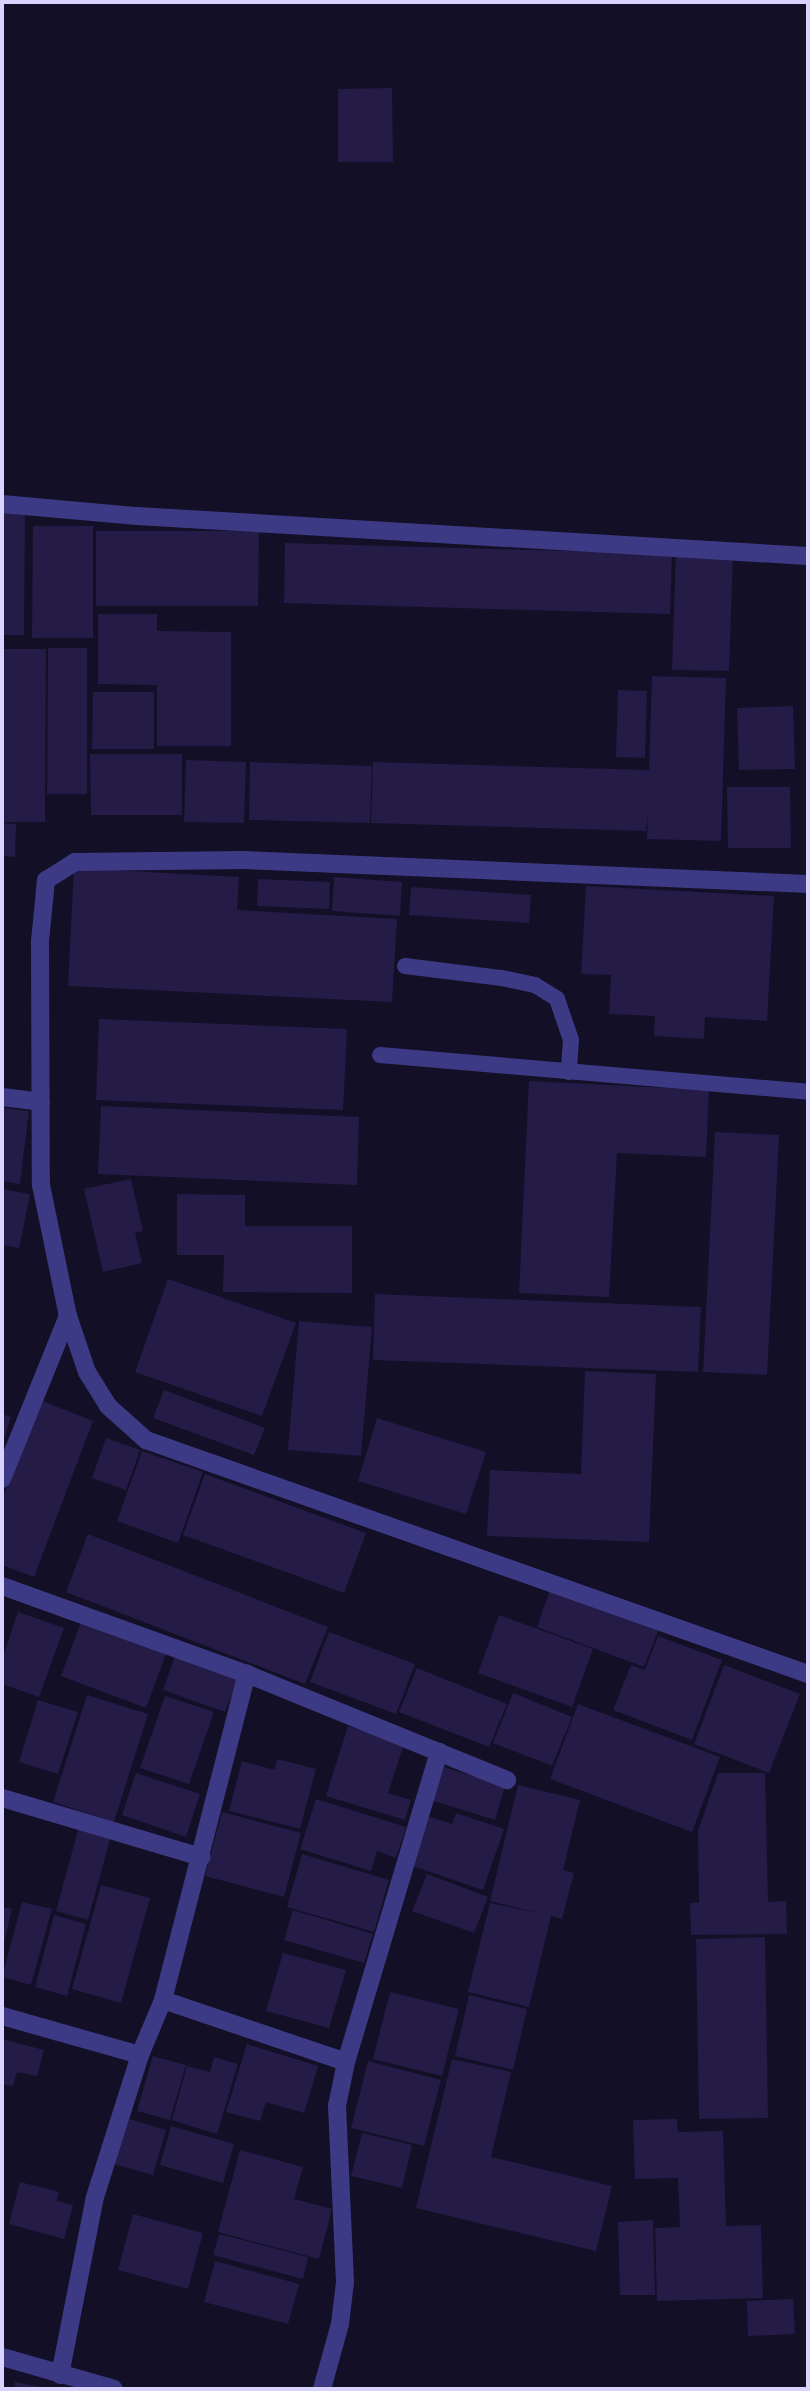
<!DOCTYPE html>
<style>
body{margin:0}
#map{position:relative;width:810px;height:2391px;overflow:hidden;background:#130f26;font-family:Roboto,sans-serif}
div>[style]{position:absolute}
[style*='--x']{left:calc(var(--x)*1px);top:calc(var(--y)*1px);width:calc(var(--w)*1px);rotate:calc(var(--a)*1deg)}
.building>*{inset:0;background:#241b47}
.service>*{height:16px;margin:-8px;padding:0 8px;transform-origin:8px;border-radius:8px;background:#3d3a85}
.minor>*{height:18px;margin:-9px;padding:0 9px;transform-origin:9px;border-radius:9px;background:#3d3a85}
span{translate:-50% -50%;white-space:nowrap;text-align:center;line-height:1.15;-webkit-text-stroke:5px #130f26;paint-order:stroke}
.frame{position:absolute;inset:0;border:4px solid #d9d4ff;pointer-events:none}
</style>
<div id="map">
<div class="building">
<div style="clip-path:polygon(392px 88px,393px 162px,338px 162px,338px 89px)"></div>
<div style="clip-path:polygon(2px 512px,25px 512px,24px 635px,2px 635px)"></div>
<div style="clip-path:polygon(33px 526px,93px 526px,93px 638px,32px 638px)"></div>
<div style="clip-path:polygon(96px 531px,259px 531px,258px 606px,96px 606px)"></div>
<div style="clip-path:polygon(285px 543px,672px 554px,670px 614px,284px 603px)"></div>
<div style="clip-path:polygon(676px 551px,733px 553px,729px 671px,672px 670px)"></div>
<div style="clip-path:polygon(98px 614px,157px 614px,157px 631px,231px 632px,231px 746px,157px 746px,157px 685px,98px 684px)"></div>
<div style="clip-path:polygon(48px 648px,87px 648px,87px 794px,47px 794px)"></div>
<div style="clip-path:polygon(3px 649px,46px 649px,45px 822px,3px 822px)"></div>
<div style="clip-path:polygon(652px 676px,726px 678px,721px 841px,647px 839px,648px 813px,646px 831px,371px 823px,373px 762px,649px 770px)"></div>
<div style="clip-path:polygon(618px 690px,647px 691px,645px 758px,616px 757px)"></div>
<div style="clip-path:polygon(93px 692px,154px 692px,154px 749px,92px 749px)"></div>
<div style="clip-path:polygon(793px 706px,795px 769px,739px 770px,737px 708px)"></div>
<div style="clip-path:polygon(90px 754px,182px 754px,182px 815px,91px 815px)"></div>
<div style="clip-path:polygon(186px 760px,246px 762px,244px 823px,184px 822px)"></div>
<div style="clip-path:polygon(250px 762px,372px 766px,370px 823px,249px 820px)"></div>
<div style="clip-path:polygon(727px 787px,790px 787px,791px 848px,728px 848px)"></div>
<div style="clip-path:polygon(2px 823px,16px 824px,15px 857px,2px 856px)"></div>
<div style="clip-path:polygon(74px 868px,239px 877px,237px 910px,397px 919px,392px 1002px,68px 986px)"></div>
<div style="clip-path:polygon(334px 877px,402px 882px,400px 916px,332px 911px)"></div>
<div style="clip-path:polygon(258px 879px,330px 882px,329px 909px,257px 906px)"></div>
<div style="clip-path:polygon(586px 886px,774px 896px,767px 1021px,705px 1017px,704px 1039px,654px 1036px,655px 1016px,609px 1014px,611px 975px,581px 974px)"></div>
<div style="clip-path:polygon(411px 887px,531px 895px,529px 923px,409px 915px)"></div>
<div style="clip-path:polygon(99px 1019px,347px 1029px,343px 1110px,96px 1100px)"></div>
<div style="clip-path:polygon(529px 1081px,709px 1090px,706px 1157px,617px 1153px,609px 1297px,519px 1293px)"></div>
<div style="clip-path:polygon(101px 1106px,359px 1117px,357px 1185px,98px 1174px)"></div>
<div style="clip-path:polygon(2px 1108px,29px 1111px,20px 1184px,2px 1181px)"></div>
<div style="clip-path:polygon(715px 1132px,779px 1135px,767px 1375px,703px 1372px)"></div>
<div style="clip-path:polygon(131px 1179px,143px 1231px,135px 1233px,142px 1263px,103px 1272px,84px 1189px)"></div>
<div style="clip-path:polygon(2px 1189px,30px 1194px,19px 1248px,2px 1245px)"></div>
<div style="clip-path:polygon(177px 1194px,245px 1195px,245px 1226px,352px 1226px,352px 1293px,223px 1292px,224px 1255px,177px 1255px)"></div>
<div style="clip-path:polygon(168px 1279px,296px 1323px,262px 1416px,135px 1372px)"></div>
<div style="clip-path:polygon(375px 1294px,701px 1307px,698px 1372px,373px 1360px)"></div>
<div style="clip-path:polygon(299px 1321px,372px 1327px,361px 1456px,288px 1450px)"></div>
<div style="clip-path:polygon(585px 1371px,656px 1374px,649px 1542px,487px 1536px,490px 1470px,581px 1474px)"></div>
<div style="clip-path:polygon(164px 1390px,265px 1428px,254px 1455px,153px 1418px)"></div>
<div style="clip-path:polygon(40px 1400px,93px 1421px,34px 1577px,2px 1565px,2px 1500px)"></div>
<div style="clip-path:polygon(2px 1414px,11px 1417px,2px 1445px)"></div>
<div style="clip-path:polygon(377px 1418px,486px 1452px,466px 1514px,358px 1481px)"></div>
<div style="clip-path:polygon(106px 1438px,140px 1450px,126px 1490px,92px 1478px)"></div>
<div style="clip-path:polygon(142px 1451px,203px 1472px,178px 1543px,117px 1521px)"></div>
<div style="clip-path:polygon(205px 1474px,366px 1533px,344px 1593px,183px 1535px)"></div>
<div style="clip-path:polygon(88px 1534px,328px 1627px,305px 1684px,66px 1592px)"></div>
<div style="clip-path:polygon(551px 1587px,659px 1628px,644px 1667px,537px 1627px)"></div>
<div style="clip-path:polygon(18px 1612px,64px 1628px,39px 1697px,2px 1684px,2px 1659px)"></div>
<div style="clip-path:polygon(499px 1615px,593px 1649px,572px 1707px,478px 1673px)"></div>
<div style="clip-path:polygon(82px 1619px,167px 1651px,146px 1708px,61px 1676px)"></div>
<div style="clip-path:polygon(329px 1632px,415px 1664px,396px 1714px,310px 1682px)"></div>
<div style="clip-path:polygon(658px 1636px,722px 1660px,692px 1740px,613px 1710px,631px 1665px,645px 1670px)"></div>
<div style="clip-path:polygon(176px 1653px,239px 1675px,225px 1712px,163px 1690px)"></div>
<div style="clip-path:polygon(724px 1665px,800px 1694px,769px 1773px,694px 1744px)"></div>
<div style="clip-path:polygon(417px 1668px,507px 1704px,489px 1747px,399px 1712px)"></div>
<div style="clip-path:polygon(513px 1693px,572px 1717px,552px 1766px,493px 1743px)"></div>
<div style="clip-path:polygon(87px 1695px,148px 1714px,114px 1822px,53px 1802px)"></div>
<div style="clip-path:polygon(165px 1696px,214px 1712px,189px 1784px,140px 1768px)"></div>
<div style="clip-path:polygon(38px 1700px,78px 1712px,58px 1774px,19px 1762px)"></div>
<div style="clip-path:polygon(578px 1704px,720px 1757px,692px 1832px,550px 1779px)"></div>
<div style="clip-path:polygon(348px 1726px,404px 1744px,388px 1793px,411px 1800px,405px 1820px,326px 1796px)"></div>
<div style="clip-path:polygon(277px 1759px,316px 1769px,300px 1829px,229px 1811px,242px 1761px,275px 1770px)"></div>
<div style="clip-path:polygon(444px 1767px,505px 1786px,495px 1820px,433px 1801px)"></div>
<div style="clip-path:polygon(136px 1773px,200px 1794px,186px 1837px,122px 1815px)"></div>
<div style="clip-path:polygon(718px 1773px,765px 1773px,768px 1902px,786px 1901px,787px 1934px,691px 1935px,690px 1903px,699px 1903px,698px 1831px)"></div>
<div style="clip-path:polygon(518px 1785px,580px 1800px,563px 1870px,574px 1873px,562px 1919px,551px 1916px,529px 2007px,468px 1992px,490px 1903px,543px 1914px,490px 1901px)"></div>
<div style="clip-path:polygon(316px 1799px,406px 1827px,396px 1858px,377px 1851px,371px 1871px,300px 1849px)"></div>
<div style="clip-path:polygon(222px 1812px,301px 1833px,284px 1897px,205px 1876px)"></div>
<div style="clip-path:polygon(456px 1813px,504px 1829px,483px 1890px,410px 1865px,427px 1816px,452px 1824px)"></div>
<div style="clip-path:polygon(78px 1830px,110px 1839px,88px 1920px,56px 1911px)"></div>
<div style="clip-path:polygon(302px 1854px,389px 1880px,374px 1932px,287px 1907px)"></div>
<div style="clip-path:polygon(427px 1874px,488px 1897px,474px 1933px,412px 1911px)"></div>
<div style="clip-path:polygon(101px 1885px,150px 1898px,121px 2003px,72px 1989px)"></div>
<div style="clip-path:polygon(22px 1902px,52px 1909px,31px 1985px,2px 1977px)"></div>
<div style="clip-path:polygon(2px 1907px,12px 1909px,3px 1947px,2px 1947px)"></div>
<div style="clip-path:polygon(293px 1910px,373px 1934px,364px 1963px,284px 1940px)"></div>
<div style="clip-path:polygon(54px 1915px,86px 1924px,67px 1996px,35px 1987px)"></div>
<div style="clip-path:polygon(765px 1937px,768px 2118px,699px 2119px,696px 1939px)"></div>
<div style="clip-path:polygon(283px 1953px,346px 1970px,329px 2028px,266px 2011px)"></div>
<div style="clip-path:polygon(390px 1992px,459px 2009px,442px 2076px,373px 2059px)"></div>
<div style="clip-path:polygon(469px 1995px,527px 2009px,513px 2070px,455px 2056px)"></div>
<div style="clip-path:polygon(2px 2039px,44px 2050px,37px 2076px,17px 2072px,13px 2086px,2px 2084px)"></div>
<div style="clip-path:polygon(247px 2044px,318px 2066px,304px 2113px,266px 2102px,260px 2121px,226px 2112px)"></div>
<div style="clip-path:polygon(153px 2056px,186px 2065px,170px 2120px,137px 2111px)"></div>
<div style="clip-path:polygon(214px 2057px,238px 2064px,217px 2134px,172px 2120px,187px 2066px,210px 2072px)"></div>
<div style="clip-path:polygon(452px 2059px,511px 2072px,491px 2157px,612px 2186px,596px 2251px,416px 2208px)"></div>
<div style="clip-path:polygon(368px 2061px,441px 2080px,424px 2146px,351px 2128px)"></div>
<div style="clip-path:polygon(126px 2118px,166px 2130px,153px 2175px,113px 2164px)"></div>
<div style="clip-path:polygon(677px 2119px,678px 2132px,723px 2131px,726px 2226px,761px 2225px,763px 2298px,657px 2301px,655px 2228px,680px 2227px,678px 2178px,635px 2179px,633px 2120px)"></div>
<div style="clip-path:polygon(171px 2126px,234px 2144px,223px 2183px,160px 2165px)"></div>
<div style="clip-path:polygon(362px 2133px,412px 2145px,402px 2188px,351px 2176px)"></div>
<div style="clip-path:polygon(240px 2150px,303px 2167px,294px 2199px,332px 2209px,319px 2259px,218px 2232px)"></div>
<div style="clip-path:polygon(20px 2182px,59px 2192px,57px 2201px,73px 2205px,64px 2239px,9px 2224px)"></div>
<div style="clip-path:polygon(133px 2214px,203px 2233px,188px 2289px,118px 2270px)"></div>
<div style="clip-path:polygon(653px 2220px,655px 2295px,620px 2295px,618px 2222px)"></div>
<div style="clip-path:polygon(219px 2234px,308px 2257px,303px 2279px,213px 2255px)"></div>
<div style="clip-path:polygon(215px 2261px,299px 2284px,288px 2324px,204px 2302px)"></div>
<div style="clip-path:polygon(793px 2299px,795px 2334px,748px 2336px,747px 2301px)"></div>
<div style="clip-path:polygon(15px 2382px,47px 2388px,47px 2389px,14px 2389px)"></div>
</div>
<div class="service">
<div style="--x:405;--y:966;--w:98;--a:7.1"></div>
<div style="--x:502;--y:978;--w:34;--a:12"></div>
<div style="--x:535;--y:985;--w:26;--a:32"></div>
<div style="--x:557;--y:999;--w:43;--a:71.1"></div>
<div style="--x:571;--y:1040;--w:32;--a:94"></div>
<div style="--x:380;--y:1055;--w:430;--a:4.9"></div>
</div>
<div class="minor">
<div style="--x:2;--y:504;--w:136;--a:5.1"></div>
<div style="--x:137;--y:516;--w:672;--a:3.41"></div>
<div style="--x:808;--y:884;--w:565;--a:-177.56"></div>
<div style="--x:244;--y:860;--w:169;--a:179.3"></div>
<div style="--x:75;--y:862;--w:34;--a:148"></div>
<div style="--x:46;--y:880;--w:61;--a:95.6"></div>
<div style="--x:40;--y:941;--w:244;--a:89.8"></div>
<div style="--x:41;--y:1185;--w:134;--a:78.4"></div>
<div style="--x:68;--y:1316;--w:59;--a:71.3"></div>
<div style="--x:87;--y:1372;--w:40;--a:58"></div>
<div style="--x:108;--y:1406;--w:51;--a:41.8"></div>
<div style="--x:146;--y:1440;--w:702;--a:19.47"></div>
<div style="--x:2;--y:1097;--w:39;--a:7"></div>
<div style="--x:2;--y:1479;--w:176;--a:-68"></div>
<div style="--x:2;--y:1586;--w:260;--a:19.8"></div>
<div style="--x:247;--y:1674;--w:281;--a:22.2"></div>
<div style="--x:2;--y:1798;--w:208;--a:16.5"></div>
<div style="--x:163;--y:2000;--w:193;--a:18.7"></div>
<div style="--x:2;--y:2016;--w:143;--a:15.8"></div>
<div style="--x:2;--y:2357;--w:116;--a:15.9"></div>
<div style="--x:60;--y:2375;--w:181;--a:-78.9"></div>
<div style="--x:95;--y:2197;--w:149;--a:-72.4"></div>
<div style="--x:140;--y:2055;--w:60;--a:-67.3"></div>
<div style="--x:163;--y:2000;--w:337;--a:-75.6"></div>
<div style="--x:322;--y:2389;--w:67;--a:-74.5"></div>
<div style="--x:340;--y:2324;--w:42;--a:-83.2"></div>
<div style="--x:345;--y:2282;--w:176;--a:-92.6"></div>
<div style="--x:337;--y:2106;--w:45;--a:-78.4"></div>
<div style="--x:346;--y:2062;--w:324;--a:-73.3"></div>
</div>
<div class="frame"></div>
</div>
